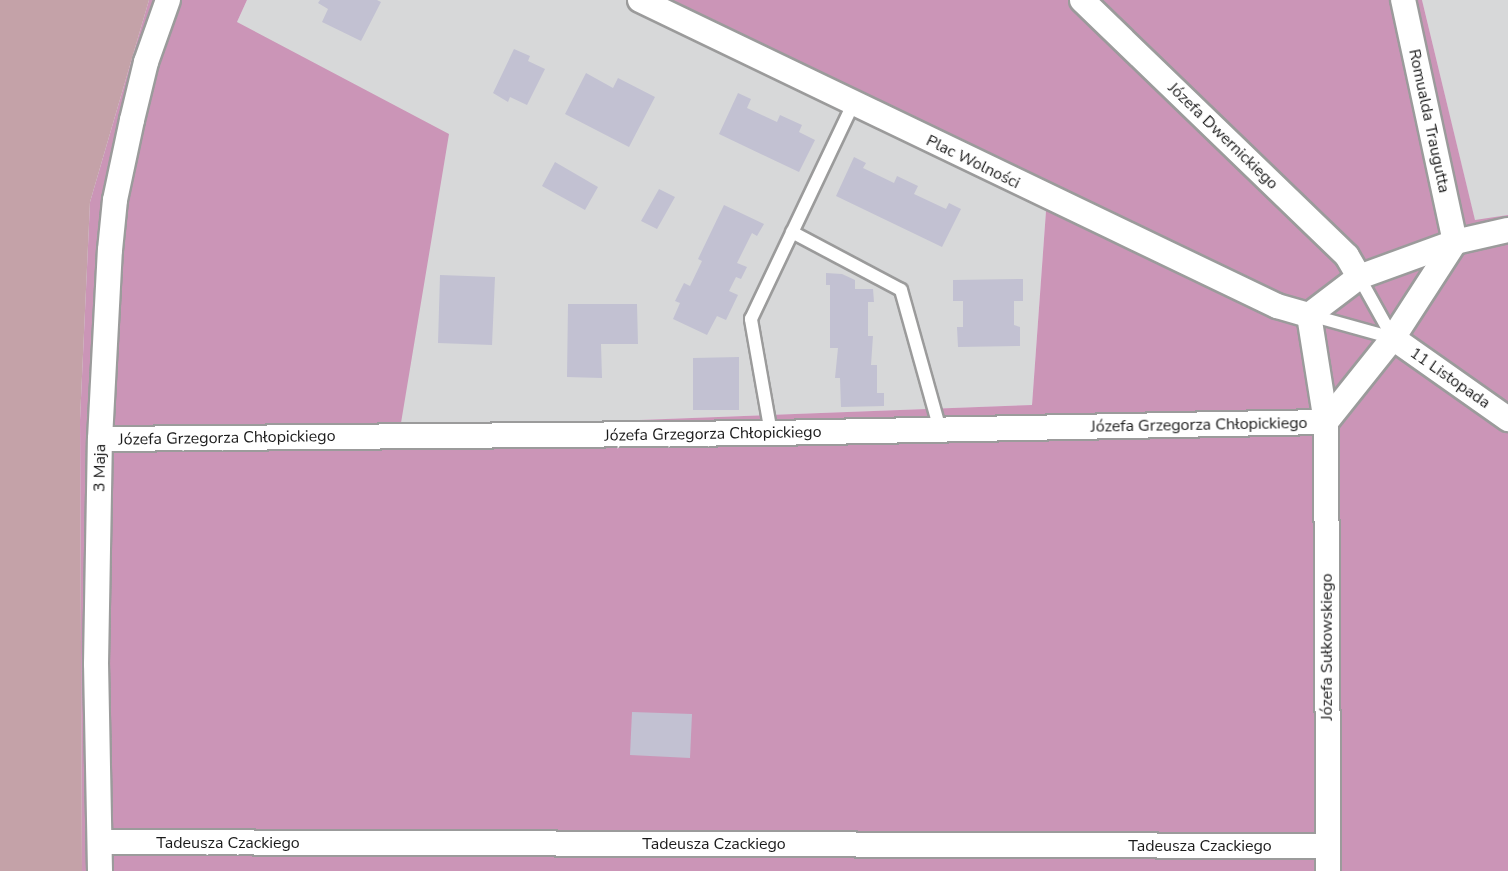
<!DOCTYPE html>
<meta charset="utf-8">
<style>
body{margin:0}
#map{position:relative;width:1508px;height:871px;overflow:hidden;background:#e4e0ec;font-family:"Nunito Sans",sans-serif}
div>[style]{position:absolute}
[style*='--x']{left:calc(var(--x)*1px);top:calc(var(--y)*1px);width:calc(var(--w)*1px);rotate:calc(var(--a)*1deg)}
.residential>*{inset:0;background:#d7d8d9}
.forest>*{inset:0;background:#cb95b7}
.cemetery>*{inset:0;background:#c4a2a8}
.building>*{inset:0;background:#c2c1d2}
.roads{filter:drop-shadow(2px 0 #9b9b9b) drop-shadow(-2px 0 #9b9b9b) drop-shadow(0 2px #9b9b9b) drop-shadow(0 -2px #9b9b9b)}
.lane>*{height:12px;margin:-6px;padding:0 6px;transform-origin:6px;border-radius:6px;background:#fff}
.street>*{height:24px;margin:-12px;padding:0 12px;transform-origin:12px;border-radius:12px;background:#fff}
span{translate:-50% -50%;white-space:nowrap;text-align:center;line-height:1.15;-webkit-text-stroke:6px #fff;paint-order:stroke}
.street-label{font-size:16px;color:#1a1a1a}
</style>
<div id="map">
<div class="residential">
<div style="clip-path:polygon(247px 0,640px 0,1047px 197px,1032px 405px,400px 429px,237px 22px)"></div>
<div style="clip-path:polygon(1422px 0,1508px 0,1508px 215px,1475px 221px)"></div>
</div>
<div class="forest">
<div style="clip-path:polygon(149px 0,247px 0,237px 22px,449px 134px,400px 429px,1032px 405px,1047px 197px,640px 0,1422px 0,1475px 220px,1508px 215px,1508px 871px,82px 871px,80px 420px,90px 202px)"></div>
</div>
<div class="cemetery">
<div style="clip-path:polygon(0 0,149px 0,90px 202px,80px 420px,82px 871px,0 871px)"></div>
</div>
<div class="building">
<div style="clip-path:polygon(320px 0,377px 0,381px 2px,361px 41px,322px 22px,328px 9px,318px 3px)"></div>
<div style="clip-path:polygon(514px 49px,530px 56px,528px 61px,545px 69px,527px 105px,510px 97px,508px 102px,493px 93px)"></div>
<div style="clip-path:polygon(586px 73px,613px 88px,618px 78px,655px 97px,629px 147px,565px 114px)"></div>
<div style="clip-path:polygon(738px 93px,751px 99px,747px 108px,777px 122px,780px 115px,802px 125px,799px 132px,815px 140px,799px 172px,719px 134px)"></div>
<div style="clip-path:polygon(854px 157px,866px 163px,863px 168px,894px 183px,897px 176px,918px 186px,914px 194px,946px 209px,949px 203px,961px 209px,942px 247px,836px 196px)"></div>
<div style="clip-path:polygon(555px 162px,598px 187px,585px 210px,542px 186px)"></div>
<div style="clip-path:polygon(659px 189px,675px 197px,657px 229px,641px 221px)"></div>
<div style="clip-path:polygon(724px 205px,764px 224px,757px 236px,752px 233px,737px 263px,747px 267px,741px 279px,736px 277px,729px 291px,738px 295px,726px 320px,717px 316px,707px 335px,673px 319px,680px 303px,675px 301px,684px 283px,690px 286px,702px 261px,698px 259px)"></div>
<div style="clip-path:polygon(826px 273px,842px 274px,855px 280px,855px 289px,873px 289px,874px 302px,868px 302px,868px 336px,873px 336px,871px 365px,877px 365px,877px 393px,884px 393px,884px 406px,841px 407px,840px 378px,835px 378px,838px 348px,830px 348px,830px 285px,826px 285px)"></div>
<div style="clip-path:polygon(440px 275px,495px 277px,492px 345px,438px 343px)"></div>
<div style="clip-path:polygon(1023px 279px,1023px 301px,1014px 301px,1014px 325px,1020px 327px,1020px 346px,958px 347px,957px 327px,963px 327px,963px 301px,953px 301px,953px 280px)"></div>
<div style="clip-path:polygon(568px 304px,637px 304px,638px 344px,601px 344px,602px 378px,567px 377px)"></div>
<div style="clip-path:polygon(739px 357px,739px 410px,693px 410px,693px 358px)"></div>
<div style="clip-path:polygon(632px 712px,692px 714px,690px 758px,630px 755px)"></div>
</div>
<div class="roads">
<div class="lane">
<div style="--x:792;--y:232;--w:123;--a:28"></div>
<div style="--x:901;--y:290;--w:145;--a:74.4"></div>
<div style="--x:1359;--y:277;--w:70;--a:60.9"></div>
<div style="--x:1310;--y:315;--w:86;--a:15.5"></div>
<div style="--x:771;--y:433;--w:116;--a:-100"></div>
<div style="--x:751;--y:319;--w:238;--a:-64.6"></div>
</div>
<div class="street">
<div style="--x:640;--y:0;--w:707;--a:25.66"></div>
<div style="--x:1277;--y:306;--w:33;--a:16"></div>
<div style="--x:1082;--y:0;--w:368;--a:44"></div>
<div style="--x:1347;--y:256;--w:24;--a:60"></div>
<div style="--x:1309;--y:315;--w:108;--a:81"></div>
<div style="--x:1326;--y:422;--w:449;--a:89.7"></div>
<div style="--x:1309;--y:315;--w:63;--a:-37.2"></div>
<div style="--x:1359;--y:277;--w:102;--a:-20"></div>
<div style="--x:1455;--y:242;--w:54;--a:-12.8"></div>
<div style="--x:1393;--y:338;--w:141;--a:35.2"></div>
<div style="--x:1326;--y:422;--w:107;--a:-51.4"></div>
<div style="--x:1393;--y:338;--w:114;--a:-57.1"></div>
<div style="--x:1455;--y:242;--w:248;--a:-102.1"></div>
<div style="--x:100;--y:439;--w:671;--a:-0.51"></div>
<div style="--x:771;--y:433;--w:555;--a:-1.14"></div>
<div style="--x:100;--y:842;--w:1227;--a:0.19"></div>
<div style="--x:100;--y:871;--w:207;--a:-91.1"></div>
<div style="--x:96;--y:664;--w:225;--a:-89"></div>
<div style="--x:100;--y:439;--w:189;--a:-87"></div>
<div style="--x:110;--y:250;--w:50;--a:-84.3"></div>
<div style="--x:115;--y:200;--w:82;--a:-78"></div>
<div style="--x:132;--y:120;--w:60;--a:-76.4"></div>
<div style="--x:146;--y:62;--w:66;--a:-70.5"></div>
</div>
</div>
<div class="street-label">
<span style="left:1429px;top:121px;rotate:78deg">Romualda Traugutta</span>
<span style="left:1223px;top:136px;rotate:44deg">Józefa Dwernickiego</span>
<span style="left:973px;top:162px;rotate:26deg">Plac Wolności</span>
<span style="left:1450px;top:378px;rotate:35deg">11 Listopada</span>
<span style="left:1199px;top:425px;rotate:-1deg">Józefa Grzegorza Chłopickiego</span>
<span style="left:713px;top:434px;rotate:-1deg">Józefa Grzegorza Chłopickiego</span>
<span style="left:227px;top:438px;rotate:-1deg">Józefa Grzegorza Chłopickiego</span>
<span style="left:100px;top:468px;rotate:-89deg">3 Maja</span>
<span style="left:1327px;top:647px;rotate:-90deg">Józefa Sułkowskiego</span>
<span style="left:228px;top:843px">Tadeusza Czackiego</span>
<span style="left:714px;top:844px">Tadeusza Czackiego</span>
<span style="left:1200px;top:846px">Tadeusza Czackiego</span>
</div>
</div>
